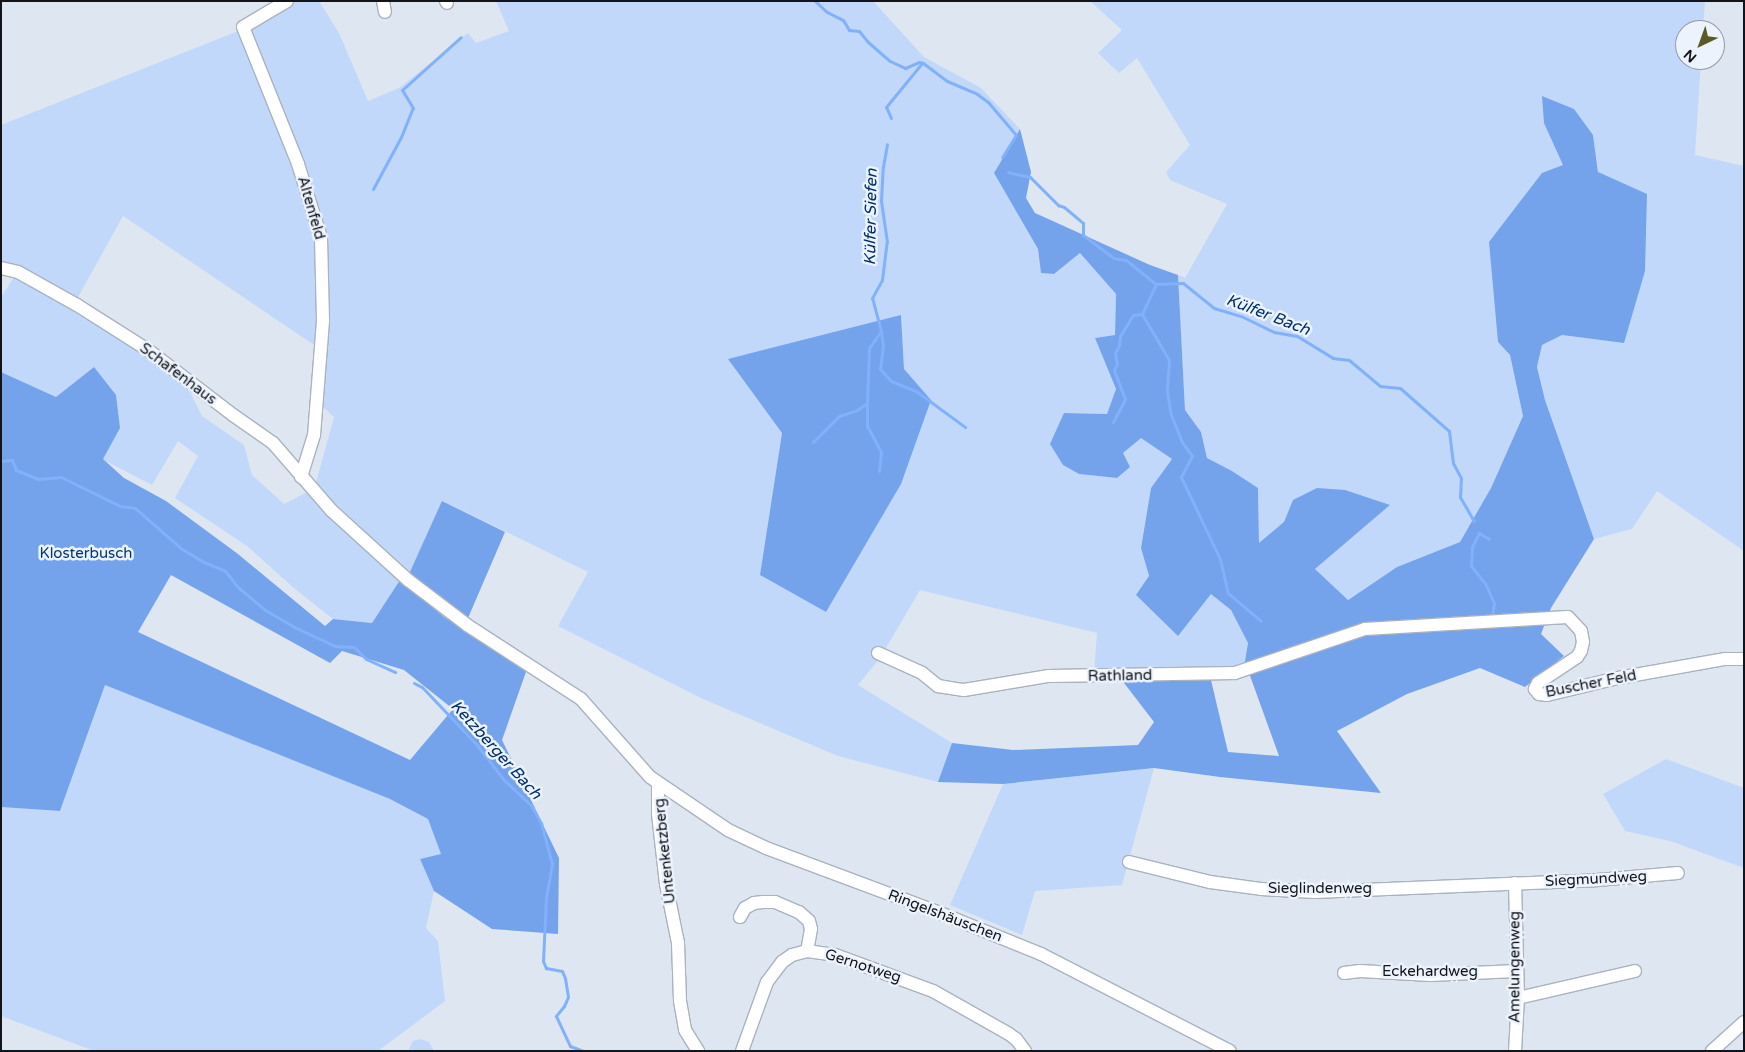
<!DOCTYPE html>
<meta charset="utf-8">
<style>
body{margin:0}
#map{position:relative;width:1745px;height:1052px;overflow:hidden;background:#dee6f2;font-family:"Varela Round",sans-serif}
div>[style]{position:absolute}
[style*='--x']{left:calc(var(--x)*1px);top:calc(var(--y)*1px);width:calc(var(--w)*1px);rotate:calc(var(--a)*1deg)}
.green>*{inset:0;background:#c1d8fb}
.forest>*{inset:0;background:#74a3ec}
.stream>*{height:3px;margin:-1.5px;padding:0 1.5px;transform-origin:1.5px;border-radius:1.5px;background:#80b1fa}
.roads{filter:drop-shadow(1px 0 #aab2be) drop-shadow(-1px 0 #aab2be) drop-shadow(0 1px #aab2be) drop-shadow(0 -1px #aab2be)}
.minor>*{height:12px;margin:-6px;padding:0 6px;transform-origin:6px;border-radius:6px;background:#fff}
span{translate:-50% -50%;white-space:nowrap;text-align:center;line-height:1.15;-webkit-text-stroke:5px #ecf3fd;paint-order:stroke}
.street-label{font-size:15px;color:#121419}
.park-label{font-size:15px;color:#063473}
.water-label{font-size:16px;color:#012f6e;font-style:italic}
.frame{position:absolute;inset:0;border:2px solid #121419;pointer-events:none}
.north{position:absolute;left:1675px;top:20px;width:50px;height:50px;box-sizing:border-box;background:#ecf3fd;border:1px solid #959aa2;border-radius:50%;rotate:222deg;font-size:14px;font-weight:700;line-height:20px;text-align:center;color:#121419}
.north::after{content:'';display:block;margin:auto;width:18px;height:22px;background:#5a5a27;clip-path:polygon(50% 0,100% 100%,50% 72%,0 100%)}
</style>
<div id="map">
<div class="green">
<div style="clip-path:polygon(evenodd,294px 1px,319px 1px,339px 33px,368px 101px,399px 88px,468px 33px,476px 43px,509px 31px,496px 1px,873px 1px,924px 57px,981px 88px,1020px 129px,994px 173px,1038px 249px,1041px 273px,1054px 274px,1080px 253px,1116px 294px,1115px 335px,1095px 338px,1116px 389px,1107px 414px,1064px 413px,1063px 465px,1080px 474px,1117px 478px,1123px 453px,1141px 437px,1172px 459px,1151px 488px,1141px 548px,1149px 577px,1212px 593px,1231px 610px,1248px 643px,1244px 667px,1094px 674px,1097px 633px,920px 590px,880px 658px,858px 685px,952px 743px,938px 782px,838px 756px,703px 699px,558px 626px,588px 572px,443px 501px,409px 574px,361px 531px,315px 486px,334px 417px,322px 406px,326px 353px,123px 216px,77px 299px,1px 264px,1px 125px,251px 26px,294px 1px,901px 315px,904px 369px,760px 575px,782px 433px,901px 315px)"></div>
<div style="clip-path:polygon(1090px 1px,1705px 1px,1703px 30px,1685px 30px,1685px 60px,1701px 60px,1695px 155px,1744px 166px,1744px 551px,1657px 491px,1632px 529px,1594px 539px,1545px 400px,1537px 367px,1542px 345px,1562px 335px,1624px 343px,1593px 135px,1563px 165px,1498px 342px,1510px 355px,1523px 416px,1491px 488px,1460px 542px,1397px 567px,1347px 600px,1315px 569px,1390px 505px,1293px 500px,1285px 522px,1259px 544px,1258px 488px,1232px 471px,1207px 458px,1201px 432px,1185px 410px,1178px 275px,1185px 278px,1227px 204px,1170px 180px,1166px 172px,1190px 145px,1137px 58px,1119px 73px,1098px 53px,1122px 30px)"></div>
<div style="clip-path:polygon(9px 273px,17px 275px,158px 362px,189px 390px,202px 416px,244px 445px,252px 475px,284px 504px,309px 491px,400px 580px,372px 623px,333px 619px,295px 589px,247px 546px,175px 498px,198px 456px,178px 441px,152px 485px,102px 459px,120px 427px,94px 367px,56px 397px,1px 372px,1px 297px,13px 279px)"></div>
<div style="clip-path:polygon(105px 685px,390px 799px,428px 819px,442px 854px,420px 859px,434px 891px,426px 928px,438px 941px,445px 1001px,378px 1051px,94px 1051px,1px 1016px,1px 807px,60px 811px)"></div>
<div style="clip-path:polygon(1666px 759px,1744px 788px,1744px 868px,1670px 841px,1625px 831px,1603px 794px)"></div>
<div style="clip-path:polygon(1154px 768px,1122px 885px,1035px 891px,1022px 935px,950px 905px,1003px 784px)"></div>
<div style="clip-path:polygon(421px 1039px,429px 1042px,434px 1051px,408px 1051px,413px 1041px)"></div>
</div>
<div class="forest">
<div style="clip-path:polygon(1542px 96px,1574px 109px,1593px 135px,1598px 172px,1647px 194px,1645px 271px,1624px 343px,1562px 335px,1542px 345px,1537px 367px,1545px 400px,1594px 539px,1551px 608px,1541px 634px,1564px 656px,1525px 687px,1480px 668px,1407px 694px,1337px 731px,1381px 793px,1220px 777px,1154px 768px,1003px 784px,938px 782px,952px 743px,1013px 750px,1138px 745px,1154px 722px,1121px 679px,1210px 676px,1228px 752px,1279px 756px,1249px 673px,1244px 667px,1248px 643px,1231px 610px,1211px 594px,1178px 636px,1136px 595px,1149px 576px,1141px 548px,1151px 488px,1172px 459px,1141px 438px,1123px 453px,1130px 467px,1117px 478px,1079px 474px,1063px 465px,1050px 444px,1064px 413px,1107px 414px,1116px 389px,1095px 338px,1115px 335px,1116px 294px,1080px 253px,1054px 274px,1041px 273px,1038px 249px,994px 173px,1020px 129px,1031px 172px,1026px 198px,1035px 213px,1150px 265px,1178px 275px,1185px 410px,1201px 432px,1207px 458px,1232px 471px,1258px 488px,1259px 543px,1284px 522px,1293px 500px,1317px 488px,1345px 490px,1390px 505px,1315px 569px,1348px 600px,1397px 567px,1460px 542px,1491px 488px,1523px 416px,1510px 355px,1498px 342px,1489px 242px,1542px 173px,1563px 165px,1544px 123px)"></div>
<div style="clip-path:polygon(901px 315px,904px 369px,931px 400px,901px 484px,826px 612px,760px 575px,782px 433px,728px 359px)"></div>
<div style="clip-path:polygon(evenodd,94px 367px,116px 395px,120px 428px,103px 459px,124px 478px,166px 501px,238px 554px,325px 626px,333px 619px,372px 623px,400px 580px,444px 617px,527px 669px,502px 740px,559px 858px,558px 934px,492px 929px,434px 891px,420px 859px,441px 854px,428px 819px,390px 799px,105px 685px,60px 811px,1px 807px,1px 372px,56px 397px,94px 367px,171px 575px,330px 663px,342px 651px,404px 670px,453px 709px,410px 760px,138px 632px,171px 575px)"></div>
<div style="clip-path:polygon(442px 501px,505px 532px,468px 618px,409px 574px)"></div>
</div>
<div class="stream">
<div style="--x:815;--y:1;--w:16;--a:43"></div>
<div style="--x:827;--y:12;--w:18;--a:27"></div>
<div style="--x:843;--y:20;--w:12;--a:59"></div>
<div style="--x:849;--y:30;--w:10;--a:6"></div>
<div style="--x:859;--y:31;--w:14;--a:51"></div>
<div style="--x:868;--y:42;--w:29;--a:41"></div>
<div style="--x:890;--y:61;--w:17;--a:25"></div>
<div style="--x:905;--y:68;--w:15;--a:-23"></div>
<div style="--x:919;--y:62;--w:4;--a:14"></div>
<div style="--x:923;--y:63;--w:30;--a:37"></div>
<div style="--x:947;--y:81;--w:33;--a:23"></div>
<div style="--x:977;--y:94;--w:14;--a:36"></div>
<div style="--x:988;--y:102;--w:43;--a:49.7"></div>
<div style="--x:1016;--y:135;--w:26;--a:122"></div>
<div style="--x:891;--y:118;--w:12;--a:-114"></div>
<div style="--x:886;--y:107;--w:57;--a:-50.7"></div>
<div style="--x:1008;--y:172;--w:23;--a:13"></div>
<div style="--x:1030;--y:177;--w:40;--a:45"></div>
<div style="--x:1058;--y:205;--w:6;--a:18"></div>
<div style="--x:1064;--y:207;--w:25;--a:40"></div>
<div style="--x:1083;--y:223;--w:12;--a:90"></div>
<div style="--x:1083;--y:235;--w:38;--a:37"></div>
<div style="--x:1113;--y:258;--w:13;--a:9"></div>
<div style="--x:1126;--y:260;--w:38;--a:39"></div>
<div style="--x:1156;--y:284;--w:27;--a:-2"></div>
<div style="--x:1183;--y:283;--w:40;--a:39"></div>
<div style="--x:1214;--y:308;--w:28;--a:17"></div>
<div style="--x:1241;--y:316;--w:37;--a:26"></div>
<div style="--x:1274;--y:332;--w:23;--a:10"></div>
<div style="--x:1297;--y:336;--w:42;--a:31.4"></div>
<div style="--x:1333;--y:358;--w:16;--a:7"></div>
<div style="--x:1349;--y:360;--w:40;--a:40"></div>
<div style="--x:1380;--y:386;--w:20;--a:6"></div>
<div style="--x:1400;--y:388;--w:65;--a:41.3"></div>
<div style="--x:1449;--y:431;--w:32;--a:83"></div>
<div style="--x:1453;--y:463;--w:17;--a:62"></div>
<div style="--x:1461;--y:478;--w:19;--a:93"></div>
<div style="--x:1460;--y:497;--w:28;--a:60"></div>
<div style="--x:373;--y:189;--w:59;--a:-61.7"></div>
<div style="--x:401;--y:137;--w:31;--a:-68"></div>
<div style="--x:413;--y:108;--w:21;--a:-121"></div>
<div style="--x:402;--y:90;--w:79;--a:-41.9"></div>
<div style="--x:1156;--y:284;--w:33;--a:115"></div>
<div style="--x:1142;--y:314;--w:53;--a:59.6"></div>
<div style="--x:1169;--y:360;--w:31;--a:94"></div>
<div style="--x:1167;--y:391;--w:24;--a:81"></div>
<div style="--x:1171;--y:415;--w:29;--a:68"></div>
<div style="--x:1182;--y:442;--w:17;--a:54"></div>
<div style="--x:1192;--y:456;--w:24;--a:118"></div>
<div style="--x:1181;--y:477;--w:91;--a:64.6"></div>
<div style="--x:1220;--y:559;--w:35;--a:77"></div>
<div style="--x:1228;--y:593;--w:43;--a:40.3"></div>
<div style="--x:881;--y:331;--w:14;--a:82"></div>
<div style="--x:883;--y:345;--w:24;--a:97"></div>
<div style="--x:880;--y:369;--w:16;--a:47"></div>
<div style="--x:891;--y:381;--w:27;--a:22"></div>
<div style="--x:916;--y:391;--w:61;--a:36.3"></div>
<div style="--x:1113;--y:422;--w:26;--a:-62"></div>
<div style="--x:1125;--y:399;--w:31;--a:-111"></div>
<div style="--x:1114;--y:370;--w:7;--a:-63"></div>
<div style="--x:1117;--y:364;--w:11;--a:-100"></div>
<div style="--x:1115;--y:353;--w:9;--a:-63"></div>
<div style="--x:1119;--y:345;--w:9;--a:-84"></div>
<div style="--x:1120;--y:336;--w:25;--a:-58"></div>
<div style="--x:1133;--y:315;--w:9;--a:-6"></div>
<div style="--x:813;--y:442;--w:37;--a:-45"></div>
<div style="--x:839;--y:416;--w:19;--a:-18"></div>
<div style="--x:857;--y:410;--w:12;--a:-35"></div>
<div style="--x:1;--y:461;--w:11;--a:-5"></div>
<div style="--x:12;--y:460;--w:11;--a:68"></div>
<div style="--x:16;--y:470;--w:24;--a:22"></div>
<div style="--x:38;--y:479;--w:23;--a:-5"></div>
<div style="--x:61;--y:477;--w:66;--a:26.2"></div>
<div style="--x:120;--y:506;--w:15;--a:8"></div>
<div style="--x:135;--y:508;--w:62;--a:41.1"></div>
<div style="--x:182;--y:549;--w:26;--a:31"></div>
<div style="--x:204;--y:562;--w:23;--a:23"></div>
<div style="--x:225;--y:571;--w:22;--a:51"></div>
<div style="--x:239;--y:588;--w:34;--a:40"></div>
<div style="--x:265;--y:610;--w:34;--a:30"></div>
<div style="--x:294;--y:627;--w:45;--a:24.9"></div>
<div style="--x:335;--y:646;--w:19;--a:3"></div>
<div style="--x:354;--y:647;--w:17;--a:45"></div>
<div style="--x:366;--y:659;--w:32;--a:24"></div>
<div style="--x:879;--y:471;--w:19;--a:-84"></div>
<div style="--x:881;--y:452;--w:30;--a:-118"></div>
<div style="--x:867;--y:426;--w:23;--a:-90"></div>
<div style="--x:867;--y:403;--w:55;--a:-87.9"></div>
<div style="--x:869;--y:348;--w:21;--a:-55"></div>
<div style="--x:881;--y:331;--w:34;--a:-105"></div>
<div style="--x:872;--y:298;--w:21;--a:-61"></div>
<div style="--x:882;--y:280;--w:38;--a:-83"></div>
<div style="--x:887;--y:242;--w:41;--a:-98.3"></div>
<div style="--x:881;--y:201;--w:34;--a:-87"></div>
<div style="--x:883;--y:167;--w:23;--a:-80"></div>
<div style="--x:1489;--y:539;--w:12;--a:-149"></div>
<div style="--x:1479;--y:533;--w:16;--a:117"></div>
<div style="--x:1472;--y:547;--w:19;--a:93"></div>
<div style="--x:1471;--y:566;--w:22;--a:51"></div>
<div style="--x:1485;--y:583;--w:22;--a:66"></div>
<div style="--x:1494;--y:603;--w:14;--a:98"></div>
<div style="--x:414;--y:683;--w:9;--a:27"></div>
<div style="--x:422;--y:687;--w:80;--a:46.5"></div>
<div style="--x:477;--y:745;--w:44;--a:52.4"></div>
<div style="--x:504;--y:780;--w:37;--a:43"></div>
<div style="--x:531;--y:805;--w:21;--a:61"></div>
<div style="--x:541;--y:823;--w:42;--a:75"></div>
<div style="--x:552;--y:864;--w:35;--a:100"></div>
<div style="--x:546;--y:898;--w:63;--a:92.7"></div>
<div style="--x:543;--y:961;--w:8;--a:67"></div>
<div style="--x:546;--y:968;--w:16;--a:11"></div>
<div style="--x:562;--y:971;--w:8;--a:67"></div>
<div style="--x:565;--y:978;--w:19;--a:81"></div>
<div style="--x:568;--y:997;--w:10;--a:114"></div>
<div style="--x:564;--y:1006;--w:13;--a:129"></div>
<div style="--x:556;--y:1016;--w:33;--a:65"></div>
<div style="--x:570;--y:1046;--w:14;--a:21"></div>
</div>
<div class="roads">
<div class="minor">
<div style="--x:287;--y:1;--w:51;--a:149.4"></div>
<div style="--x:243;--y:27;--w:148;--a:68.1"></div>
<div style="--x:298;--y:164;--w:77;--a:72.7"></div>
<div style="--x:321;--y:238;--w:83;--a:88.6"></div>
<div style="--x:323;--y:321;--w:114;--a:94.5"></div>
<div style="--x:314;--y:435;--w:44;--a:107.2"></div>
<div style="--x:383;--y:1;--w:11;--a:80"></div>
<div style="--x:446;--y:1;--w:2;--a:63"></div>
<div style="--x:1;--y:268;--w:17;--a:13"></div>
<div style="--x:18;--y:272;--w:68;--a:29.2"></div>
<div style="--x:77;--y:305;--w:84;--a:32.4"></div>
<div style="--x:148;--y:350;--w:107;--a:37.4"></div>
<div style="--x:233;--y:415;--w:49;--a:35"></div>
<div style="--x:273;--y:443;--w:89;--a:49.1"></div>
<div style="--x:331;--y:510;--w:104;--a:42.3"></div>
<div style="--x:408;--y:580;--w:74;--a:37.3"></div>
<div style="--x:467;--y:625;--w:136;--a:33"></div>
<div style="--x:581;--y:699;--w:104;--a:48.5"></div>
<div style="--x:650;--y:777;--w:94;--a:34.2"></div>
<div style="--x:728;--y:830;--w:42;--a:25.3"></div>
<div style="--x:766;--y:848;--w:186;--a:20.5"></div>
<div style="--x:940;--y:913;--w:109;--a:22.1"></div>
<div style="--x:1041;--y:954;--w:212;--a:27.2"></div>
<div style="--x:878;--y:653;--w:48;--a:24.4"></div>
<div style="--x:922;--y:673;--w:21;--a:39"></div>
<div style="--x:938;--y:686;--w:26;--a:9"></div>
<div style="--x:964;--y:690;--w:86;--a:-9.4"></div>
<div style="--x:1049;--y:676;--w:186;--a:-0.9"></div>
<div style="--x:1235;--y:673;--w:137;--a:-18.7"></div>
<div style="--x:1365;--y:629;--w:203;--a:-3.4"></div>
<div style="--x:1568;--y:617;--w:19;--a:47"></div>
<div style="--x:1581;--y:631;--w:11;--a:80"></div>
<div style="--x:1583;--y:642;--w:9;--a:103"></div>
<div style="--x:1581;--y:651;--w:7;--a:124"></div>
<div style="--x:1577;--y:657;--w:47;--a:146.3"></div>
<div style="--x:1538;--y:683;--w:7;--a:117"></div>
<div style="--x:1535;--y:689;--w:6;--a:51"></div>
<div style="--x:1539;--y:694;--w:8;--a:7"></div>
<div style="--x:1547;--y:695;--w:73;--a:-13.5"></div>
<div style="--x:1618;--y:678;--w:109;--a:-10.1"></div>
<div style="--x:1725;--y:659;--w:19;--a:0"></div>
<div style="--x:658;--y:785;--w:29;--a:90"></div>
<div style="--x:658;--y:814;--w:70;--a:83.5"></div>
<div style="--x:666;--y:884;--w:60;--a:78.5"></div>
<div style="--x:678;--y:943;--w:58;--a:88"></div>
<div style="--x:680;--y:1001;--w:29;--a:80"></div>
<div style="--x:685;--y:1030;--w:25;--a:58"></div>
<div style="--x:1129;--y:862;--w:83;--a:13.9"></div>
<div style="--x:1210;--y:882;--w:51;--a:7.8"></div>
<div style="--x:1261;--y:889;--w:54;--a:3.2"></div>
<div style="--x:1315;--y:892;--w:282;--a:-2.4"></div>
<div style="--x:1597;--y:880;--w:81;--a:-4.9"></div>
<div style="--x:1515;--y:883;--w:115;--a:88.5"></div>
<div style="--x:1518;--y:998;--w:53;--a:93.2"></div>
<div style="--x:740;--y:917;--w:10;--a:-61"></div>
<div style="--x:745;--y:908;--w:10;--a:-29"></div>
<div style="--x:754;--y:903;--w:9;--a:-6"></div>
<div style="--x:763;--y:902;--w:12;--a:0"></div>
<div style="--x:775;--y:902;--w:26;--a:23"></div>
<div style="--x:799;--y:912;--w:13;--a:42"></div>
<div style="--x:809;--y:921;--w:8;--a:76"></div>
<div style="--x:811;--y:929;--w:22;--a:100"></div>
<div style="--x:1344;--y:973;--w:16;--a:-7"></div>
<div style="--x:1360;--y:971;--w:70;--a:3.3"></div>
<div style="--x:1430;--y:975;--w:86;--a:-2.7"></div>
<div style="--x:1518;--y:998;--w:120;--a:-13"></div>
<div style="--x:742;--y:1051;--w:73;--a:-70.1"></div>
<div style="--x:767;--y:982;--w:25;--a:-53"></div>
<div style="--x:782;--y:962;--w:12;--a:-35"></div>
<div style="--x:792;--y:955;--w:16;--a:-15"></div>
<div style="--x:807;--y:951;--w:28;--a:8"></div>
<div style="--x:835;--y:955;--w:104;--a:20.2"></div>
<div style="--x:933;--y:991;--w:87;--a:29.5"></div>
<div style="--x:1009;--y:1034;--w:9;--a:36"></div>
<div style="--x:1016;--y:1039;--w:15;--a:53"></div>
<div style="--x:1712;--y:1051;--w:43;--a:-42.2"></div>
</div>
</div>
<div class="street-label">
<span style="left:311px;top:208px;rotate:74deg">Altenfeld</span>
<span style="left:178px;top:374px;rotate:37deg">Schafenhaus</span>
<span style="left:1120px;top:676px;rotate:-1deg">Rathland</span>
<span style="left:1591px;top:684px;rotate:-11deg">Buscher Feld</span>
<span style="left:665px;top:851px;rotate:-96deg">Untenketzberg</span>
<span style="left:1596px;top:879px;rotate:-3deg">Siegmundweg</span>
<span style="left:1320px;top:889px">Sieglindenweg</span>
<span style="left:945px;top:916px;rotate:21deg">Ringelshäuschen</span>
<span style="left:863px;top:966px;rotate:18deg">Gernotweg</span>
<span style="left:1515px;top:967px;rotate:-90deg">Amelungenweg</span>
<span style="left:1430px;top:972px">Eckehardweg</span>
</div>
<div class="park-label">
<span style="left:86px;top:554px">Klosterbusch</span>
</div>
<div class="water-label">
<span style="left:871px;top:217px;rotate:-89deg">Külfer Siefen</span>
<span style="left:1268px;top:315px;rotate:21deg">Külfer Bach</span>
<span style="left:496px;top:750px;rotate:48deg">Ketzberger Bach</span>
</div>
<div class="frame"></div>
<div class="north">N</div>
</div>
